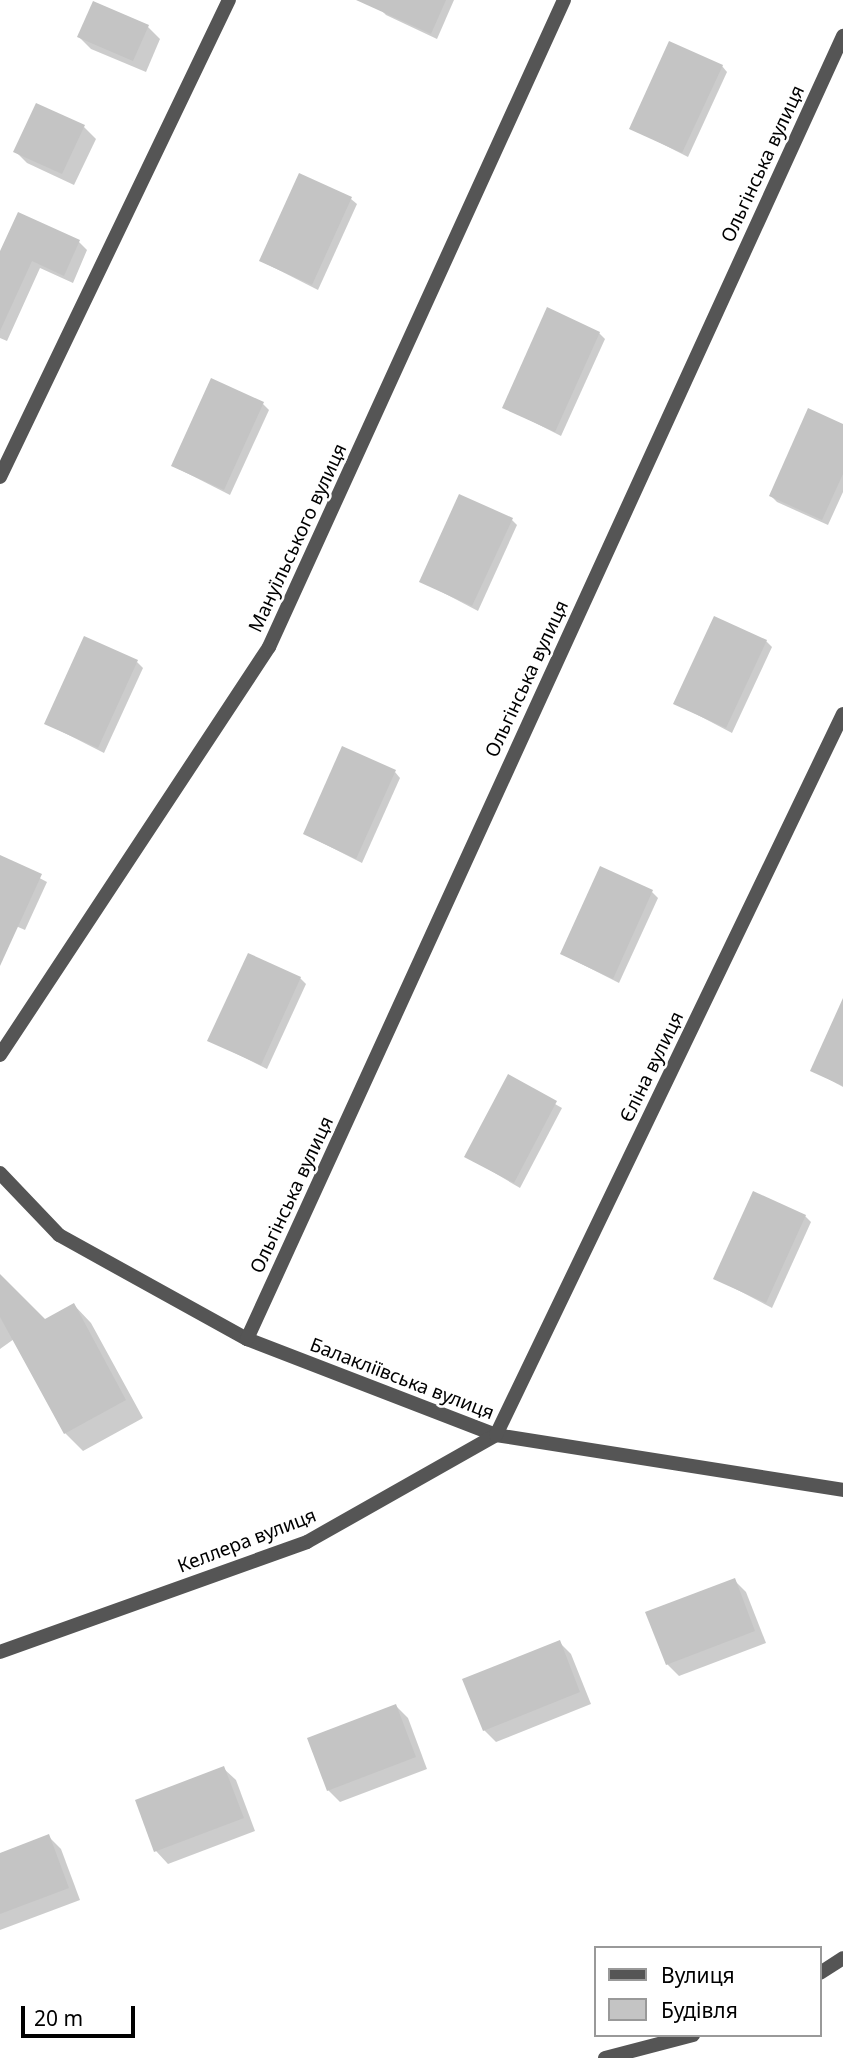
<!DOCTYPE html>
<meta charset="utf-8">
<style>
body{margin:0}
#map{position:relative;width:843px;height:2058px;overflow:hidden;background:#fff;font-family:"Noto Sans",sans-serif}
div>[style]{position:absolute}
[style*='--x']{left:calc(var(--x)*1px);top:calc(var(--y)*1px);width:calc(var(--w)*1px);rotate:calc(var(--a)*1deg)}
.shadow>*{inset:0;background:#0003}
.building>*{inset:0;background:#c4c4c4}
.service>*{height:14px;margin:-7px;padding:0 7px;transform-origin:7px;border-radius:7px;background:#555}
.minor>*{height:14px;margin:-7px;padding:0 7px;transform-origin:7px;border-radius:7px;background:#555}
span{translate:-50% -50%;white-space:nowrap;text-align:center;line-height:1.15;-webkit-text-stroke:5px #fff;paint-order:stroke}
.street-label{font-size:19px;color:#000}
.legend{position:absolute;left:594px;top:1946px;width:228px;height:91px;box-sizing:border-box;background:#fff;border:2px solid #999;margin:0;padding:9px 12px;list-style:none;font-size:21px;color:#000}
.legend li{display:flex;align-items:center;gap:14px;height:35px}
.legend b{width:35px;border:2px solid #999}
.scale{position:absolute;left:21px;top:2006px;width:114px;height:32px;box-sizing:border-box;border:4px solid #000;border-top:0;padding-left:9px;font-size:21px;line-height:24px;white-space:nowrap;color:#000;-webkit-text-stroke:5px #fff;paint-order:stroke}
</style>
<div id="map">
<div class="shadow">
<div style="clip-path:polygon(384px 0,454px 0,437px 39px,386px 15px,380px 9px)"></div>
<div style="clip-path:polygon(148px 27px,160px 39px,146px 72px,91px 49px,79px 37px)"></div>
<div style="clip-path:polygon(722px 66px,727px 72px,688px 157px,631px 128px)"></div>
<div style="clip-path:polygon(84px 127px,96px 139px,74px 185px,27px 163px,15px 151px)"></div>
<div style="clip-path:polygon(351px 199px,357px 204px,318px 290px,261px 261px)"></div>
<div style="clip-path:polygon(19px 214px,79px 242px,87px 250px,73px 283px,40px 268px,7px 341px,0 338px,0 255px)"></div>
<div style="clip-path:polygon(599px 333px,605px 339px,561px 436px,504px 407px)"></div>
<div style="clip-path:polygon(263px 404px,269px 410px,230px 495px,173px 466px)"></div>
<div style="clip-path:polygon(843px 426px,843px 492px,828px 525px,777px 502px,771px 496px)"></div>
<div style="clip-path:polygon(512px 520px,517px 525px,478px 611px,421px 581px)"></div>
<div style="clip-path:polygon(766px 641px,772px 647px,732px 733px,675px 703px)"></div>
<div style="clip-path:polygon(137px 662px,143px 668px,104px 753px,47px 724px)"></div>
<div style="clip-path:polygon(395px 772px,400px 778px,362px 863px,305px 834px)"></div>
<div style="clip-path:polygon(0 857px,47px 882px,25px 930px,0 919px)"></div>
<div style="clip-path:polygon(652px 892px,658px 898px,619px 983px,562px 954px)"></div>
<div style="clip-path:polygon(300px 978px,306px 984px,267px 1069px,209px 1040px)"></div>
<div style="clip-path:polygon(843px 1003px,843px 1087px,812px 1070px)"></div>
<div style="clip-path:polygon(508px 1077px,562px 1108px,520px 1188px,466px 1156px)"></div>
<div style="clip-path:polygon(805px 1216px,811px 1222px,772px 1308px,715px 1278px)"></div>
<div style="clip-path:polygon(0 1277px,45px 1321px,74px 1305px,91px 1323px,143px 1418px,83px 1451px,65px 1433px,14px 1339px,0 1349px)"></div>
<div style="clip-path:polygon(734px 1580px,746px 1592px,766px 1643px,679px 1676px,667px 1664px)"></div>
<div style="clip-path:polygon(559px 1642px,571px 1654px,591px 1704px,496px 1742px,484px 1730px)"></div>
<div style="clip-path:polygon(396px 1706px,408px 1718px,427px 1769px,340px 1802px,328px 1790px)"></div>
<div style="clip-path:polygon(223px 1768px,236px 1780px,255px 1831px,168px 1864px,156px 1851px,137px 1801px)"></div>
<div style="clip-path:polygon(49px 1837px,61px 1849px,80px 1900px,0 1930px,0 1855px)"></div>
</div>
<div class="building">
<div style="clip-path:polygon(356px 0,446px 0,431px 34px)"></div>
<div style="clip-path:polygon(93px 1px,149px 25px,133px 61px,77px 37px)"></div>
<div style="clip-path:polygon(669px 41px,723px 65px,682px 153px,629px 129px)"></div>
<div style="clip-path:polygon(36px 103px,85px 125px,62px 174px,13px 152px)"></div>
<div style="clip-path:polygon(299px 173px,352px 197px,312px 285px,259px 261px)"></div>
<div style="clip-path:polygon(18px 212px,80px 240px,64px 276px,32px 261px,0 331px,0 251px)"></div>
<div style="clip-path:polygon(547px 307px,600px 332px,555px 432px,502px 408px)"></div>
<div style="clip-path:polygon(211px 378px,264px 402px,224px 490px,171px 466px)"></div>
<div style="clip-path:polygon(808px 408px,843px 424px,843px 474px,822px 520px,769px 496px)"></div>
<div style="clip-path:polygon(459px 494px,513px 518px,472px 606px,419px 582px)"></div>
<div style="clip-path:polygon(714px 616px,767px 640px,726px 728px,673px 704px)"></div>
<div style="clip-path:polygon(84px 636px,138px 660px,98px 748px,44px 724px)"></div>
<div style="clip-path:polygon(342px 746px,396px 770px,356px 859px,303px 834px)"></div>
<div style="clip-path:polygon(0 855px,42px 874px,0 966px)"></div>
<div style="clip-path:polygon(600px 866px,653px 890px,613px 979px,560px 954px)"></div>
<div style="clip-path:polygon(248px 953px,301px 977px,261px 1065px,207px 1041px)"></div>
<div style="clip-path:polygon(843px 998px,843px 1086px,810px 1071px)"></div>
<div style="clip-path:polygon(508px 1074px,557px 1101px,514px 1183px,464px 1157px)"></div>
<div style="clip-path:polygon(753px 1191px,806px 1215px,766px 1303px,713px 1279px)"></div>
<div style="clip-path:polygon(0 1274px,45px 1319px,74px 1303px,126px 1400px,64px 1434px,0 1317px)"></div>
<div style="clip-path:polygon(735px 1578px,755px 1631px,666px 1665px,645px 1612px)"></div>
<div style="clip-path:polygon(560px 1640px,580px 1692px,483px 1731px,462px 1679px)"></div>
<div style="clip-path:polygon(396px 1704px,416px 1757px,327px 1791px,307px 1738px)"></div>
<div style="clip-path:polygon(224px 1766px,244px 1818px,154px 1852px,135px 1800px)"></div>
<div style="clip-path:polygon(49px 1834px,69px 1888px,0 1914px,0 1853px)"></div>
</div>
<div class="service">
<div style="--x:820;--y:1973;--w:27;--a:-33"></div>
<div style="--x:605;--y:2058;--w:91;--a:-14.6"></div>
</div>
<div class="minor">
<div style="--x:0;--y:477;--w:529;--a:-64.36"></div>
<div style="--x:0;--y:1055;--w:489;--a:-56.6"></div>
<div style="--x:269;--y:647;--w:711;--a:-65.49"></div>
<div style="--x:0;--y:1173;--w:86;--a:46.4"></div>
<div style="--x:59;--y:1235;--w:215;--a:29"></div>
<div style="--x:247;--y:1339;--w:267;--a:21.1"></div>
<div style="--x:496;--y:1435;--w:351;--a:9"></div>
<div style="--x:247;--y:1339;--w:1433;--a:-65.42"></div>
<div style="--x:0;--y:1652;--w:326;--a:-19.7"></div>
<div style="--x:307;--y:1542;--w:217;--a:-29.5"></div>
<div style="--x:496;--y:1435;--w:800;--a:-64.3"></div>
</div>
<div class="street-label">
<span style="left:763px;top:164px;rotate:-65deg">Ольгінська вулиця</span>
<span style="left:298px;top:538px;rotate:-65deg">Мануїльського вулиця</span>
<span style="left:527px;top:679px;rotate:-65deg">Ольгінська вулиця</span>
<span style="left:652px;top:1067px;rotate:-64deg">Єліна вулиця</span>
<span style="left:292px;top:1195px;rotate:-65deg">Ольгінська вулиця</span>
<span style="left:402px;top:1379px;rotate:21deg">Балакліївська вулиця</span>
<span style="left:247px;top:1541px;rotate:-21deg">Келлера вулиця</span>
</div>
<ul class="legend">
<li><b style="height:9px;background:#555"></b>Вулиця</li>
<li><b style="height:19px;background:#c4c4c4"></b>Будівля</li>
</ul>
<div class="scale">20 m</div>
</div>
